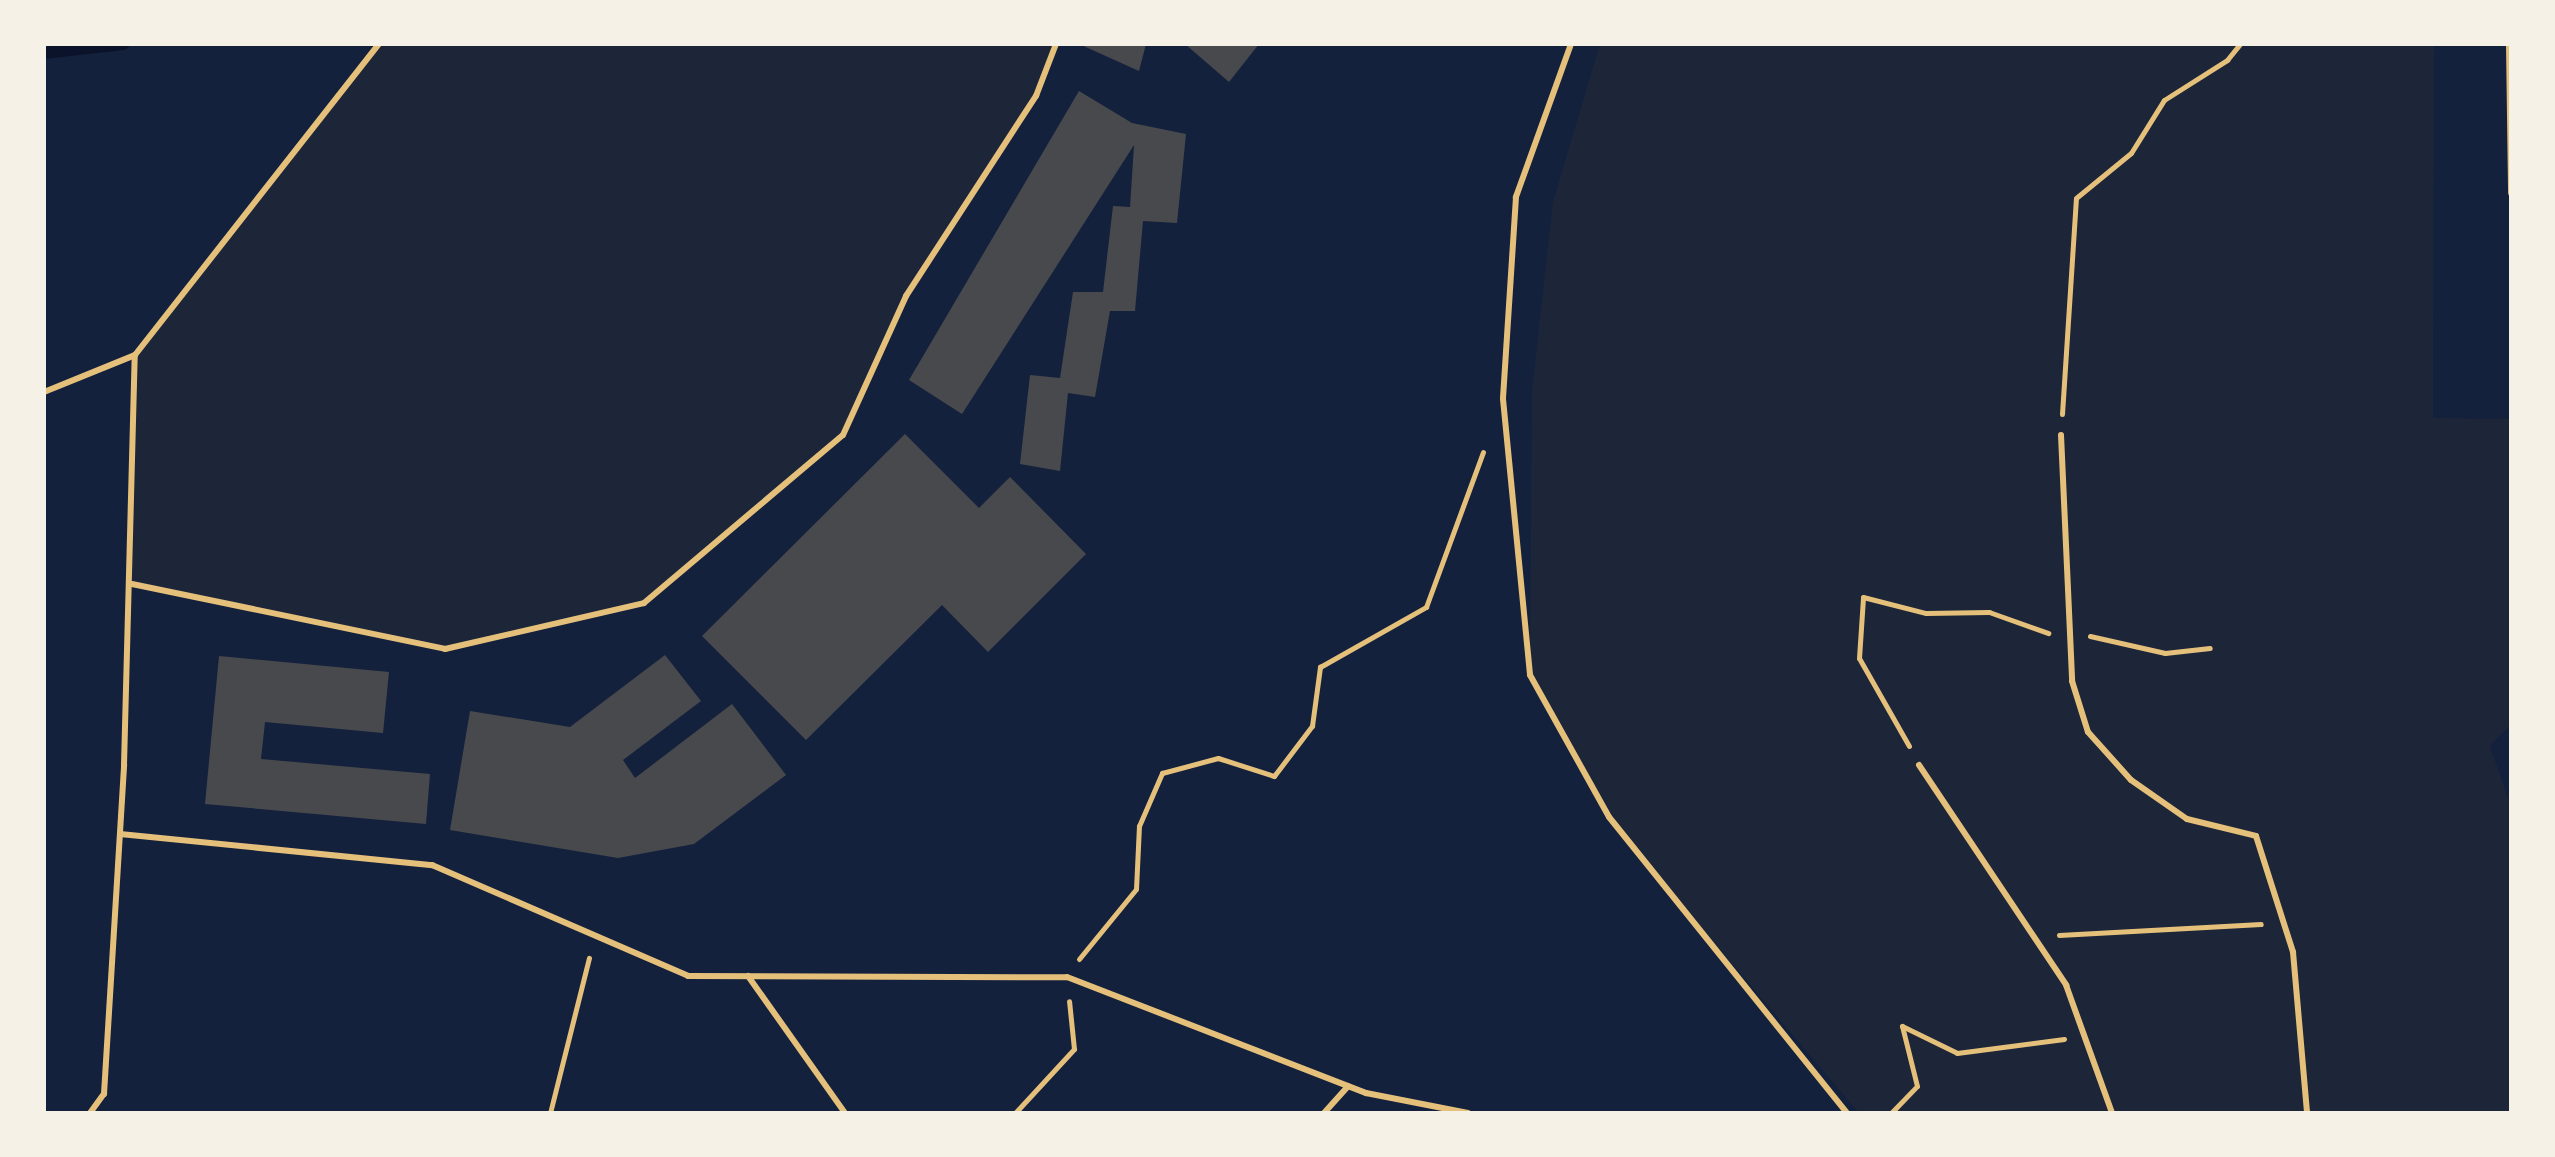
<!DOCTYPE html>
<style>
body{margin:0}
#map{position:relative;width:2555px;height:1157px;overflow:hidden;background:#14213d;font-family:"PT Sans",sans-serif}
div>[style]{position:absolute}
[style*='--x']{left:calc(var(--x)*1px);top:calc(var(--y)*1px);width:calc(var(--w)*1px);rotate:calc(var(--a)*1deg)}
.green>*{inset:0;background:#1d2539}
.stream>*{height:12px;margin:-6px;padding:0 6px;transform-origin:6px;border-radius:6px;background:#0b132b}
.building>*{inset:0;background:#48494c}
.path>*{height:5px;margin:-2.5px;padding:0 2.5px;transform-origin:2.5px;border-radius:2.5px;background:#e5c07b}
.service>*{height:6px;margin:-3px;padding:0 3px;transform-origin:3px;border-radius:3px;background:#e5c07b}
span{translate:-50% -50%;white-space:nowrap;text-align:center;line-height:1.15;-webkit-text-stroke:7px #f6f1e7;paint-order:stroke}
.frame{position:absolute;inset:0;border:46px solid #f6f1e7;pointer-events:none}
</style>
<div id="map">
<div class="green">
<div style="clip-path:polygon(379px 44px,1056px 44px,1036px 96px,906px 296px,843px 435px,644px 603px,445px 649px,132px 584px,135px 355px)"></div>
<div style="clip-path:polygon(1600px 44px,2434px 44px,2433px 418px,2511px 419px,2511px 724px,2490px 746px,2511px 807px,2511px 1113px,1859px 1113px,1626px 838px,1530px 675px,1532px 392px,1553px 202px)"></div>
</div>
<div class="stream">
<div style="--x:44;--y:53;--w:80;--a:-6.5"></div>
</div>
<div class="building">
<div style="clip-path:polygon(1079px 44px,1146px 44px,1139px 71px)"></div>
<div style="clip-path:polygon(1185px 44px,1259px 44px,1229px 82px)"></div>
<div style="clip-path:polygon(1079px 91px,1132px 123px,1186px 134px,1177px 223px,1143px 221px,1135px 311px,1110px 311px,1095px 397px,1068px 393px,1060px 471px,1020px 464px,1030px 375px,1060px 378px,1073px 292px,1103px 292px,1113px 206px,1130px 207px,1134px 145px,962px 414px,909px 380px)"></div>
<div style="clip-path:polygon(905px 434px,979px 508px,1010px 477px,1086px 554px,988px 652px,942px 605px,806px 740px,702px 636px)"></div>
<div style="clip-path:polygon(665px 655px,701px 701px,623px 760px,635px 778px,732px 704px,786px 775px,694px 844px,618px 858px,450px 830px,470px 711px,570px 727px)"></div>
<div style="clip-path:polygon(219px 656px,389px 672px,383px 733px,265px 722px,261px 759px,430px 774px,426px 824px,205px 804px)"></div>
</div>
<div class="path">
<div style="--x:2062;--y:414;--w:216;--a:-86.3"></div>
<div style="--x:2076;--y:198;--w:71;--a:-39.3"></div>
<div style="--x:2131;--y:153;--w:62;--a:-58.1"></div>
<div style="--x:2164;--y:100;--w:75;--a:-32.4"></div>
<div style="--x:2227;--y:60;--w:21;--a:-51"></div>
<div style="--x:2090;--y:636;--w:77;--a:12.8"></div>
<div style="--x:2165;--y:653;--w:45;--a:-6.3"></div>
<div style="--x:1909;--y:746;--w:101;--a:-119.6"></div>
<div style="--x:1859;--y:658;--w:61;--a:-86.2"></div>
<div style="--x:1863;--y:597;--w:65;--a:14.3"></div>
<div style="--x:1926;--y:613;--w:63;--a:-0.9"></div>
<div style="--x:1989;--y:612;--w:63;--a:19.6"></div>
<div style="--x:2059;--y:935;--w:202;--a:-3.1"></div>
<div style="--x:1079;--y:959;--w:90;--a:-50.8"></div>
<div style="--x:1136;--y:889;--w:63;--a:-87.3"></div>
<div style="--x:1139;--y:826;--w:58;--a:-66.5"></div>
<div style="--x:1162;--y:773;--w:58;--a:-15"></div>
<div style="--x:1218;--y:758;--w:59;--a:17.8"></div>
<div style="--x:1274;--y:776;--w:63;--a:-52.8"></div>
<div style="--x:1312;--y:726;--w:60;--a:-82.3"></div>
<div style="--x:1320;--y:667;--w:122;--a:-29.5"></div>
<div style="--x:1426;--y:607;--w:165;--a:-69.8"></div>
<div style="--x:550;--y:1113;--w:160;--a:-75.9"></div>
<div style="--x:1015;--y:1113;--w:87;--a:-47.3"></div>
<div style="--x:1074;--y:1049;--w:48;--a:-95.9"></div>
<div style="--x:1891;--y:1113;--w:37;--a:-46"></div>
<div style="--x:1917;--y:1086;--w:62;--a:-104"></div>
<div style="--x:1902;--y:1026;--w:61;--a:26.1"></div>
<div style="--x:1957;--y:1053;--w:108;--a:-7.5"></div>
</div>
<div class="service">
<div style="--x:1571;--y:44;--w:163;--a:109.8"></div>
<div style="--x:1516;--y:197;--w:202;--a:93.7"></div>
<div style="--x:1503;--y:399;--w:277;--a:84.4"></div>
<div style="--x:1530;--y:675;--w:162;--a:60.9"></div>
<div style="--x:1609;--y:817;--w:380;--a:51.2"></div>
<div style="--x:2509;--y:44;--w:149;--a:89.2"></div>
<div style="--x:44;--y:392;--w:98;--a:-22.1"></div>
<div style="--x:135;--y:355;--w:395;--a:-51.9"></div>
<div style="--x:2061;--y:435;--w:246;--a:87.4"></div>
<div style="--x:2072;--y:681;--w:53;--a:72.6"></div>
<div style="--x:2088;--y:732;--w:64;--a:48.1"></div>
<div style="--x:2131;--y:780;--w:68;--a:34.9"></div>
<div style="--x:2187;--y:819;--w:71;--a:13.8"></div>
<div style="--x:2256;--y:836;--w:122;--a:72.3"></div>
<div style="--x:2293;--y:952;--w:162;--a:85"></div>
<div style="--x:132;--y:584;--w:320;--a:11.7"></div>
<div style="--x:445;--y:649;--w:204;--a:-13"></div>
<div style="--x:644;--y:603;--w:260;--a:-40.2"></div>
<div style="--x:843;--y:435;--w:153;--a:-65.6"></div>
<div style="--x:906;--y:296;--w:239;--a:-57"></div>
<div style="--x:1036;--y:96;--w:56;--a:-69"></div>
<div style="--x:1919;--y:765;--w:265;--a:56.2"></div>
<div style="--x:2066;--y:985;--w:136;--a:70.2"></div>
<div style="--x:120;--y:834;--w:314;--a:5.7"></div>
<div style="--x:432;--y:865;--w:279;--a:23.4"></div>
<div style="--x:688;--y:976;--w:379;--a:0.2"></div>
<div style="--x:1067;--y:977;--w:321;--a:21.2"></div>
<div style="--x:1366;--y:1093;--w:104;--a:11.1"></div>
<div style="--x:748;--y:976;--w:168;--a:54.7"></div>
<div style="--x:90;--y:1113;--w:24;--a:-54"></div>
<div style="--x:104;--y:1094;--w:330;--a:-86.5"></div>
<div style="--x:124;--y:765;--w:410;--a:-88.5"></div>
<div style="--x:1324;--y:1113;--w:36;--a:-48"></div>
</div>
<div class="frame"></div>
</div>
